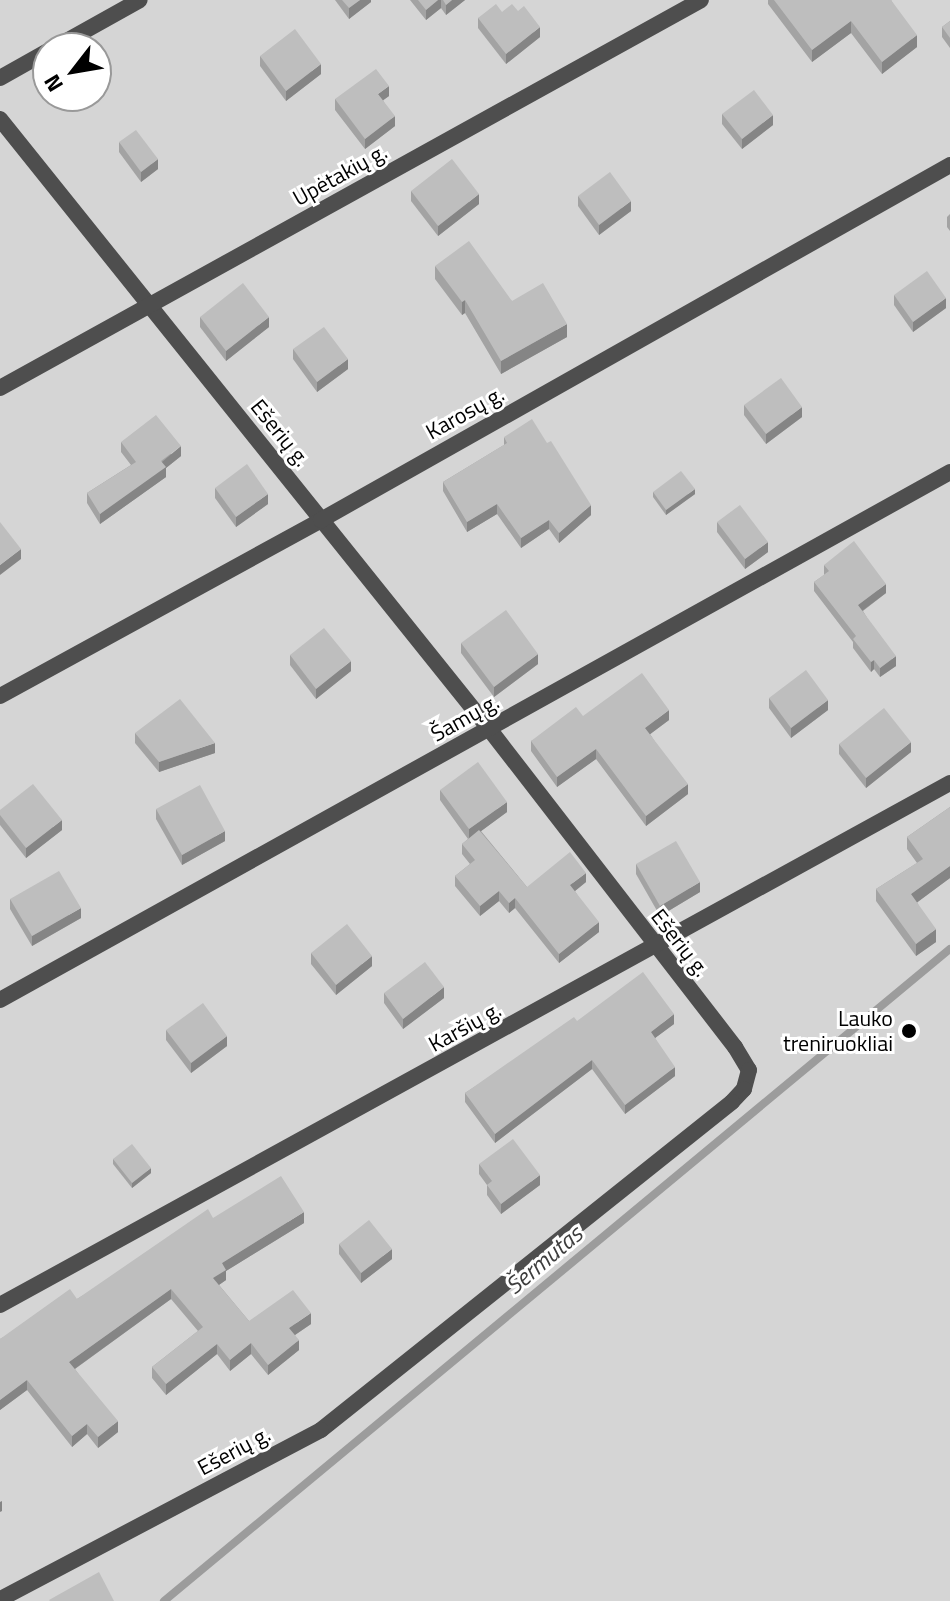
<!DOCTYPE html>
<meta charset="utf-8">
<style>
body{margin:0}
#map{position:relative;width:950px;height:1601px;overflow:hidden;background:#fff;font-family:"Titillium Web",sans-serif}
div>[style]{position:absolute}
[style*='--x']{left:calc(var(--x)*1px);top:calc(var(--y)*1px);width:calc(var(--w)*1px);rotate:calc(var(--a)*1deg)}
.green>*{inset:0;background:#d5d5d5}
.stream>*{height:8px;margin:-4px;padding:0 4px;transform-origin:4px;border-radius:4px;background:#9c9c9c}
.minor>*{height:16px;margin:-8px;padding:0 8px;transform-origin:8px;border-radius:8px;background:#4e4e4e}
.wall>*{inset:0;background:#a3a3a3}
.shaded-wall>*{inset:0;background:#858585}
.building>*{inset:0;background:#bebebe}
.dots>*{width:22px;height:22px;translate:-50% -50%;box-sizing:border-box;border:4px solid #fff;border-radius:50%}
span{translate:-50% -50%;white-space:nowrap;text-align:center;line-height:1.15;-webkit-text-stroke:6px #fff;paint-order:stroke}
.street-label{font-size:22px;color:#000}
.poi-label{font-size:22px;color:#000}
.right{translate:-100% -50%;text-align:right}
.water-label{font-size:24px;color:#3d3d3d;font-style:italic}
.north{position:absolute;left:32px;top:32px;width:80px;height:80px;box-sizing:border-box;background:#fff;border:2px solid #999;border-radius:50%;rotate:239deg;font-size:22px;font-weight:700;line-height:32px;text-align:center;color:#000}
.north::after{content:'';display:block;margin:auto;width:28px;height:36px;background:#000;clip-path:polygon(50% 0,100% 100%,50% 72%,0 100%)}
</style>
<div id="map">
<div class="green">
<div style="clip-path:polygon(evenodd,0 0,950px 0,950px 1601px,0 1601px,0 0,48px 48px,96px 48px,96px 96px,48px 96px,48px 48px)"></div>
</div>
<div class="stream">
<div style="--x:164;--y:1601;--w:1021;--a:-39.68"></div>
</div>
<div class="minor">
<div style="--x:54;--y:48;--w:98;--a:-29.2"></div>
<div style="--x:0;--y:78;--w:55;--a:-29.4"></div>
<div style="--x:0;--y:119;--w:783;--a:51.27"></div>
<div style="--x:490;--y:730;--w:401;--a:52.3"></div>
<div style="--x:735;--y:1047;--w:27;--a:59"></div>
<div style="--x:749;--y:1070;--w:20;--a:105"></div>
<div style="--x:744;--y:1089;--w:18;--a:133"></div>
<div style="--x:732;--y:1102;--w:526;--a:141.41"></div>
<div style="--x:321;--y:1430;--w:363;--a:152.2"></div>
<div style="--x:0;--y:388;--w:801;--a:-28.96"></div>
<div style="--x:0;--y:696;--w:366;--a:-28.7"></div>
<div style="--x:321;--y:520;--w:722;--a:-29.44"></div>
<div style="--x:0;--y:1000;--w:1087;--a:-29.06"></div>
<div style="--x:0;--y:1305;--w:1084;--a:-28.79"></div>
</div>
<div class="wall">
<div style="clip-path:polygon(335px 0,371px 0,371px 2px,349px 19px)"></div>
<div style="clip-path:polygon(410px 0,465px 0,446px 15px,441px 8px,426px 20px)"></div>
<div style="clip-path:polygon(768px 0,891px 0,917px 47px,882px 74px,851px 33px,812px 62px,768px 4px)"></div>
<div style="clip-path:polygon(502px 12px,540px 37px,506px 64px,478px 28px,478px 18px)"></div>
<div style="clip-path:polygon(950px 21px,950px 48px,942px 37px,942px 27px)"></div>
<div style="clip-path:polygon(260px 56px,321px 74px,286px 101px,260px 66px)"></div>
<div style="clip-path:polygon(389px 96px,383px 100px,395px 126px,365px 149px,335px 110px,335px 99px)"></div>
<div style="clip-path:polygon(722px 114px,773px 125px,742px 149px,722px 124px)"></div>
<div style="clip-path:polygon(119px 142px,158px 169px,141px 182px,119px 152px)"></div>
<div style="clip-path:polygon(411px 191px,479px 204px,438px 236px,411px 201px)"></div>
<div style="clip-path:polygon(578px 196px,631px 211px,599px 235px,578px 206px)"></div>
<div style="clip-path:polygon(950px 214px,950px 231px,947px 227px,947px 217px)"></div>
<div style="clip-path:polygon(435px 266px,512px 301px,567px 337px,501px 374px,465px 313px,462px 315px,435px 279px)"></div>
<div style="clip-path:polygon(894px 295px,946px 308px,913px 332px,894px 305px)"></div>
<div style="clip-path:polygon(200px 317px,269px 327px,226px 361px,200px 327px)"></div>
<div style="clip-path:polygon(293px 349px,348px 369px,317px 392px,293px 359px)"></div>
<div style="clip-path:polygon(744px 405px,802px 417px,766px 444px,744px 415px)"></div>
<div style="clip-path:polygon(504px 437px,591px 515px,559px 543px,549px 529px,521px 548px,497px 514px,467px 532px,443px 491px,443px 482px,504px 445px)"></div>
<div style="clip-path:polygon(121px 442px,181px 456px,166px 468px,166px 477px,100px 524px,87px 503px,87px 493px,131px 465px,121px 452px)"></div>
<div style="clip-path:polygon(215px 488px,268px 504px,236px 527px,215px 498px)"></div>
<div style="clip-path:polygon(653px 492px,695px 494px,666px 515px,653px 497px)"></div>
<div style="clip-path:polygon(717px 522px,768px 552px,745px 569px,717px 532px)"></div>
<div style="clip-path:polygon(824px 565px,886px 593px,863px 611px,896px 666px,880px 677px,874px 669px,871px 672px,853px 648px,853px 642px,814px 591px,814px 582px,824px 575px)"></div>
<div style="clip-path:polygon(461px 643px,538px 664px,494px 697px,461px 653px)"></div>
<div style="clip-path:polygon(290px 655px,351px 671px,316px 699px,290px 665px)"></div>
<div style="clip-path:polygon(769px 698px,828px 710px,791px 738px,769px 708px)"></div>
<div style="clip-path:polygon(583px 716px,669px 720px,650px 734px,688px 794px,646px 826px,596px 759px,557px 787px,531px 751px,531px 741px)"></div>
<div style="clip-path:polygon(135px 733px,215px 753px,159px 772px,135px 743px)"></div>
<div style="clip-path:polygon(839px 744px,911px 752px,866px 788px,839px 754px)"></div>
<div style="clip-path:polygon(440px 790px,507px 812px,481px 831px,527px 887px,586px 882px,575px 891px,599px 932px,559px 963px,515px 908px,509px 913px,499px 901px,480px 916px,455px 886px,455px 876px,470px 864px,462px 854px,462px 844px,468px 839px,440px 800px)"></div>
<div style="clip-path:polygon(950px 807px,950px 878px,917px 902px,936px 942px,916px 956px,876px 901px,876px 889px,917px 863px,907px 849px,907px 837px)"></div>
<div style="clip-path:polygon(156px 809px,225px 841px,182px 865px,156px 819px)"></div>
<div style="clip-path:polygon(0 810px,62px 830px,26px 858px,0 825px)"></div>
<div style="clip-path:polygon(636px 864px,700px 892px,660px 916px,636px 874px)"></div>
<div style="clip-path:polygon(10px 899px,81px 918px,32px 946px,10px 909px)"></div>
<div style="clip-path:polygon(311px 953px,372px 966px,336px 995px,311px 964px)"></div>
<div style="clip-path:polygon(384px 993px,444px 998px,403px 1029px,384px 1003px)"></div>
<div style="clip-path:polygon(577px 1021px,674px 1024px,655px 1038px,675px 1076px,625px 1114px,592px 1069px,495px 1143px,465px 1102px,465px 1093px)"></div>
<div style="clip-path:polygon(166px 1030px,227px 1046px,191px 1073px,166px 1040px)"></div>
<div style="clip-path:polygon(113px 1159px,151px 1173px,132px 1188px,113px 1164px)"></div>
<div style="clip-path:polygon(479px 1164px,540px 1185px,501px 1214px,487px 1195px,487px 1185px,479px 1174px)"></div>
<div style="clip-path:polygon(213px 1218px,304px 1223px,226px 1271px,226px 1280px,219px 1285px,249px 1321px,311px 1324px,295px 1335px,299px 1350px,268px 1375px,251px 1354px,230px 1371px,217px 1354px,166px 1395px,152px 1378px,152px 1367px,198px 1331px,171px 1299px,75px 1369px,118px 1432px,98px 1448px,87px 1434px,72px 1447px,27px 1390px,0 1410px,0 1339px,77px 1299px)"></div>
<div style="clip-path:polygon(339px 1244px,392px 1259px,361px 1283px,339px 1254px)"></div>
</div>
<div class="shaded-wall">
<div style="clip-path:polygon(360px 0,371px 0,371px 2px,349px 19px,349px 8px)"></div>
<div style="clip-path:polygon(438px 0,441px 0,441px 8px,426px 20px,426px 10px)"></div>
<div style="clip-path:polygon(452px 0,465px 0,446px 15px,446px 5px)"></div>
<div style="clip-path:polygon(851px 21px,851px 33px,812px 62px,812px 50px)"></div>
<div style="clip-path:polygon(540px 27px,540px 37px,506px 64px,506px 54px)"></div>
<div style="clip-path:polygon(917px 35px,917px 47px,882px 74px,882px 62px)"></div>
<div style="clip-path:polygon(321px 64px,321px 74px,286px 101px,286px 91px)"></div>
<div style="clip-path:polygon(389px 86px,389px 96px,378px 104px,378px 94px)"></div>
<div style="clip-path:polygon(773px 115px,773px 125px,742px 149px,742px 139px)"></div>
<div style="clip-path:polygon(395px 116px,395px 126px,365px 149px,365px 139px)"></div>
<div style="clip-path:polygon(158px 159px,158px 169px,141px 182px,141px 172px)"></div>
<div style="clip-path:polygon(479px 194px,479px 204px,438px 236px,438px 226px)"></div>
<div style="clip-path:polygon(631px 201px,631px 211px,599px 235px,599px 225px)"></div>
<div style="clip-path:polygon(946px 298px,946px 308px,913px 332px,913px 322px)"></div>
<div style="clip-path:polygon(465px 300px,465px 313px,462px 315px,462px 302px)"></div>
<div style="clip-path:polygon(269px 317px,269px 327px,226px 361px,226px 351px)"></div>
<div style="clip-path:polygon(567px 324px,567px 337px,501px 374px,501px 361px)"></div>
<div style="clip-path:polygon(348px 359px,348px 369px,317px 392px,317px 382px)"></div>
<div style="clip-path:polygon(802px 407px,802px 417px,766px 444px,766px 434px)"></div>
<div style="clip-path:polygon(181px 446px,181px 456px,166px 468px,166px 477px,100px 524px,100px 514px)"></div>
<div style="clip-path:polygon(695px 489px,695px 494px,666px 515px,666px 510px)"></div>
<div style="clip-path:polygon(268px 494px,268px 504px,236px 527px,236px 517px)"></div>
<div style="clip-path:polygon(497px 504px,497px 514px,467px 532px,467px 522px)"></div>
<div style="clip-path:polygon(591px 505px,591px 515px,559px 543px,559px 533px)"></div>
<div style="clip-path:polygon(549px 520px,549px 529px,521px 548px,521px 538px)"></div>
<div style="clip-path:polygon(768px 542px,768px 552px,745px 569px,745px 559px)"></div>
<div style="clip-path:polygon(21px 549px,21px 559px,0 575px,0 565px)"></div>
<div style="clip-path:polygon(886px 584px,886px 593px,858px 614px,858px 605px)"></div>
<div style="clip-path:polygon(538px 654px,538px 664px,494px 697px,494px 687px)"></div>
<div style="clip-path:polygon(896px 656px,896px 666px,880px 677px,880px 668px)"></div>
<div style="clip-path:polygon(874px 660px,874px 669px,871px 672px,871px 662px)"></div>
<div style="clip-path:polygon(351px 661px,351px 671px,316px 699px,316px 689px)"></div>
<div style="clip-path:polygon(828px 700px,828px 710px,791px 738px,791px 728px)"></div>
<div style="clip-path:polygon(669px 710px,669px 720px,645px 738px,645px 728px)"></div>
<div style="clip-path:polygon(911px 742px,911px 752px,866px 788px,866px 778px)"></div>
<div style="clip-path:polygon(215px 743px,215px 753px,159px 772px,159px 762px)"></div>
<div style="clip-path:polygon(596px 749px,596px 759px,557px 787px,557px 777px)"></div>
<div style="clip-path:polygon(688px 784px,688px 794px,646px 826px,646px 816px)"></div>
<div style="clip-path:polygon(507px 802px,507px 812px,469px 840px,469px 829px)"></div>
<div style="clip-path:polygon(62px 820px,62px 830px,26px 858px,26px 848px)"></div>
<div style="clip-path:polygon(225px 831px,225px 841px,182px 865px,182px 855px)"></div>
<div style="clip-path:polygon(950px 866px,950px 878px,911px 907px,911px 894px)"></div>
<div style="clip-path:polygon(586px 873px,586px 882px,570px 895px,570px 885px)"></div>
<div style="clip-path:polygon(700px 882px,700px 892px,660px 916px,660px 906px)"></div>
<div style="clip-path:polygon(499px 891px,499px 901px,480px 916px,480px 906px)"></div>
<div style="clip-path:polygon(515px 898px,515px 908px,509px 913px,509px 903px)"></div>
<div style="clip-path:polygon(81px 908px,81px 918px,32px 946px,32px 936px)"></div>
<div style="clip-path:polygon(599px 922px,599px 932px,559px 963px,559px 954px)"></div>
<div style="clip-path:polygon(936px 929px,936px 942px,916px 956px,916px 944px)"></div>
<div style="clip-path:polygon(372px 956px,372px 966px,336px 995px,336px 985px)"></div>
<div style="clip-path:polygon(444px 987px,444px 998px,403px 1029px,403px 1019px)"></div>
<div style="clip-path:polygon(674px 1014px,674px 1024px,651px 1041px,651px 1032px)"></div>
<div style="clip-path:polygon(227px 1036px,227px 1046px,191px 1073px,191px 1063px)"></div>
<div style="clip-path:polygon(592px 1060px,592px 1069px,495px 1143px,495px 1134px)"></div>
<div style="clip-path:polygon(675px 1067px,675px 1076px,625px 1114px,625px 1105px)"></div>
<div style="clip-path:polygon(151px 1168px,151px 1173px,132px 1188px,132px 1183px)"></div>
<div style="clip-path:polygon(540px 1175px,540px 1185px,501px 1214px,501px 1204px)"></div>
<div style="clip-path:polygon(304px 1212px,304px 1223px,226px 1271px,226px 1280px,213px 1289px,213px 1278px,222px 1263px)"></div>
<div style="clip-path:polygon(392px 1249px,392px 1259px,361px 1283px,361px 1273px)"></div>
<div style="clip-path:polygon(171px 1289px,171px 1299px,69px 1373px,69px 1362px)"></div>
<div style="clip-path:polygon(311px 1313px,311px 1324px,289px 1339px,289px 1328px)"></div>
<div style="clip-path:polygon(299px 1340px,299px 1350px,268px 1375px,268px 1365px)"></div>
<div style="clip-path:polygon(251px 1343px,251px 1354px,230px 1371px,230px 1360px)"></div>
<div style="clip-path:polygon(217px 1344px,217px 1354px,166px 1395px,166px 1384px)"></div>
<div style="clip-path:polygon(27px 1380px,27px 1390px,0 1410px,0 1400px)"></div>
<div style="clip-path:polygon(118px 1421px,118px 1432px,98px 1448px,98px 1437px)"></div>
<div style="clip-path:polygon(87px 1424px,87px 1434px,72px 1447px,72px 1436px)"></div>
<div style="clip-path:polygon(2px 1501px,2px 1511px,0 1512px,0 1502px)"></div>
</div>
<div class="building">
<div style="clip-path:polygon(342px 0,360px 0,349px 8px)"></div>
<div style="clip-path:polygon(418px 0,438px 0,426px 10px)"></div>
<div style="clip-path:polygon(443px 0,452px 0,446px 5px)"></div>
<div style="clip-path:polygon(774px 0,891px 0,917px 35px,882px 62px,851px 21px,812px 50px)"></div>
<div style="clip-path:polygon(496px 4px,502px 12px,512px 4px,518px 11px,524px 6px,540px 27px,506px 54px,478px 18px)"></div>
<div style="clip-path:polygon(950px 21px,950px 38px,942px 27px)"></div>
<div style="clip-path:polygon(295px 29px,321px 64px,286px 91px,260px 56px)"></div>
<div style="clip-path:polygon(376px 69px,389px 86px,378px 94px,395px 116px,365px 139px,335px 99px)"></div>
<div style="clip-path:polygon(754px 90px,773px 115px,742px 139px,722px 114px)"></div>
<div style="clip-path:polygon(136px 130px,158px 159px,141px 172px,119px 142px)"></div>
<div style="clip-path:polygon(452px 159px,479px 194px,438px 226px,411px 191px)"></div>
<div style="clip-path:polygon(610px 172px,631px 201px,599px 225px,578px 196px)"></div>
<div style="clip-path:polygon(469px 241px,512px 301px,543px 283px,567px 324px,501px 361px,465px 300px,462px 302px,435px 266px)"></div>
<div style="clip-path:polygon(927px 271px,946px 298px,913px 322px,894px 295px)"></div>
<div style="clip-path:polygon(243px 283px,269px 317px,226px 351px,200px 317px)"></div>
<div style="clip-path:polygon(324px 327px,348px 359px,317px 382px,293px 349px)"></div>
<div style="clip-path:polygon(781px 378px,802px 407px,766px 434px,744px 405px)"></div>
<div style="clip-path:polygon(156px 415px,181px 446px,161px 461px,166px 467px,100px 514px,87px 493px,136px 462px,121px 442px)"></div>
<div style="clip-path:polygon(532px 419px,547px 443px,551px 441px,591px 505px,559px 533px,549px 520px,521px 538px,497px 504px,467px 522px,443px 482px,507px 443px,504px 437px)"></div>
<div style="clip-path:polygon(247px 464px,268px 494px,236px 517px,215px 488px)"></div>
<div style="clip-path:polygon(681px 471px,695px 489px,666px 510px,653px 492px)"></div>
<div style="clip-path:polygon(740px 505px,768px 542px,745px 559px,717px 522px)"></div>
<div style="clip-path:polygon(0 522px,21px 549px,0 565px)"></div>
<div style="clip-path:polygon(854px 541px,886px 584px,858px 605px,896px 656px,880px 668px,874px 660px,871px 662px,853px 639px,856px 636px,814px 582px,829px 571px,824px 565px)"></div>
<div style="clip-path:polygon(506px 610px,538px 654px,494px 687px,461px 643px)"></div>
<div style="clip-path:polygon(324px 628px,351px 661px,316px 689px,290px 655px)"></div>
<div style="clip-path:polygon(806px 670px,828px 700px,791px 728px,769px 698px)"></div>
<div style="clip-path:polygon(642px 673px,669px 710px,645px 728px,688px 784px,646px 816px,596px 749px,557px 777px,531px 741px,576px 707px,583px 716px)"></div>
<div style="clip-path:polygon(180px 699px,215px 743px,159px 762px,135px 733px)"></div>
<div style="clip-path:polygon(884px 708px,911px 742px,866px 778px,839px 744px)"></div>
<div style="clip-path:polygon(478px 762px,507px 802px,469px 829px,440px 790px)"></div>
<div style="clip-path:polygon(33px 784px,62px 820px,26px 848px,0 815px,0 810px)"></div>
<div style="clip-path:polygon(200px 785px,225px 831px,182px 855px,156px 809px)"></div>
<div style="clip-path:polygon(950px 807px,950px 866px,911px 894px,936px 929px,916px 944px,876px 889px,923px 859px,907px 837px)"></div>
<div style="clip-path:polygon(479px 830px,527px 887px,570px 852px,586px 873px,570px 885px,599px 922px,559px 954px,515px 898px,509px 903px,499px 891px,480px 906px,455px 876px,475px 860px,462px 844px)"></div>
<div style="clip-path:polygon(676px 841px,700px 882px,660px 906px,636px 864px)"></div>
<div style="clip-path:polygon(59px 871px,81px 908px,32px 936px,10px 899px)"></div>
<div style="clip-path:polygon(347px 924px,372px 956px,336px 985px,311px 953px)"></div>
<div style="clip-path:polygon(425px 962px,444px 987px,403px 1019px,384px 993px)"></div>
<div style="clip-path:polygon(643px 972px,674px 1014px,651px 1032px,675px 1067px,625px 1105px,592px 1060px,495px 1134px,465px 1093px,574px 1017px,577px 1021px)"></div>
<div style="clip-path:polygon(203px 1003px,227px 1036px,191px 1063px,166px 1030px)"></div>
<div style="clip-path:polygon(513px 1139px,540px 1175px,501px 1204px,487px 1185px,492px 1181px,479px 1164px)"></div>
<div style="clip-path:polygon(132px 1144px,151px 1168px,132px 1183px,113px 1159px)"></div>
<div style="clip-path:polygon(281px 1176px,304px 1212px,222px 1263px,226px 1270px,213px 1278px,249px 1321px,293px 1290px,311px 1313px,289px 1328px,299px 1340px,268px 1365px,251px 1343px,230px 1360px,217px 1344px,166px 1384px,152px 1367px,203px 1327px,171px 1289px,69px 1362px,118px 1421px,98px 1437px,87px 1424px,72px 1436px,27px 1380px,0 1400px,0 1339px,70px 1289px,77px 1299px,208px 1209px,213px 1218px)"></div>
<div style="clip-path:polygon(369px 1220px,392px 1249px,361px 1273px,339px 1244px)"></div>
<div style="clip-path:polygon(99px 1572px,114px 1601px,50px 1601px,49px 1600px)"></div>
</div>
<div class="dots">
<div style="left:909px;top:1031px;background:#000"></div>
</div>
<div class="street-label">
<span style="left:340px;top:175px;rotate:-29deg">Upėtakių g.</span>
<span style="left:465px;top:413px;rotate:-29deg">Karosų g.</span>
<span style="left:280px;top:433px;rotate:51deg">Ešerių g.</span>
<span style="left:465px;top:718px;rotate:-29deg">Šamų g.</span>
<span style="left:680px;top:943px;rotate:52deg">Ešerių g.</span>
<span style="left:465px;top:1027px;rotate:-29deg">Karšių g.</span>
<span style="left:234px;top:1451px;rotate:-28deg">Ešerių g.</span>
</div>
<div class="poi-label">
<span class="right" style="left:893px;top:1031px">Lauko<br>treniruokliai</span>
</div>
<div class="water-label">
<span style="left:544px;top:1260px;rotate:-40deg">Šermutas</span>
</div>
<div class="north">N</div>
</div>
